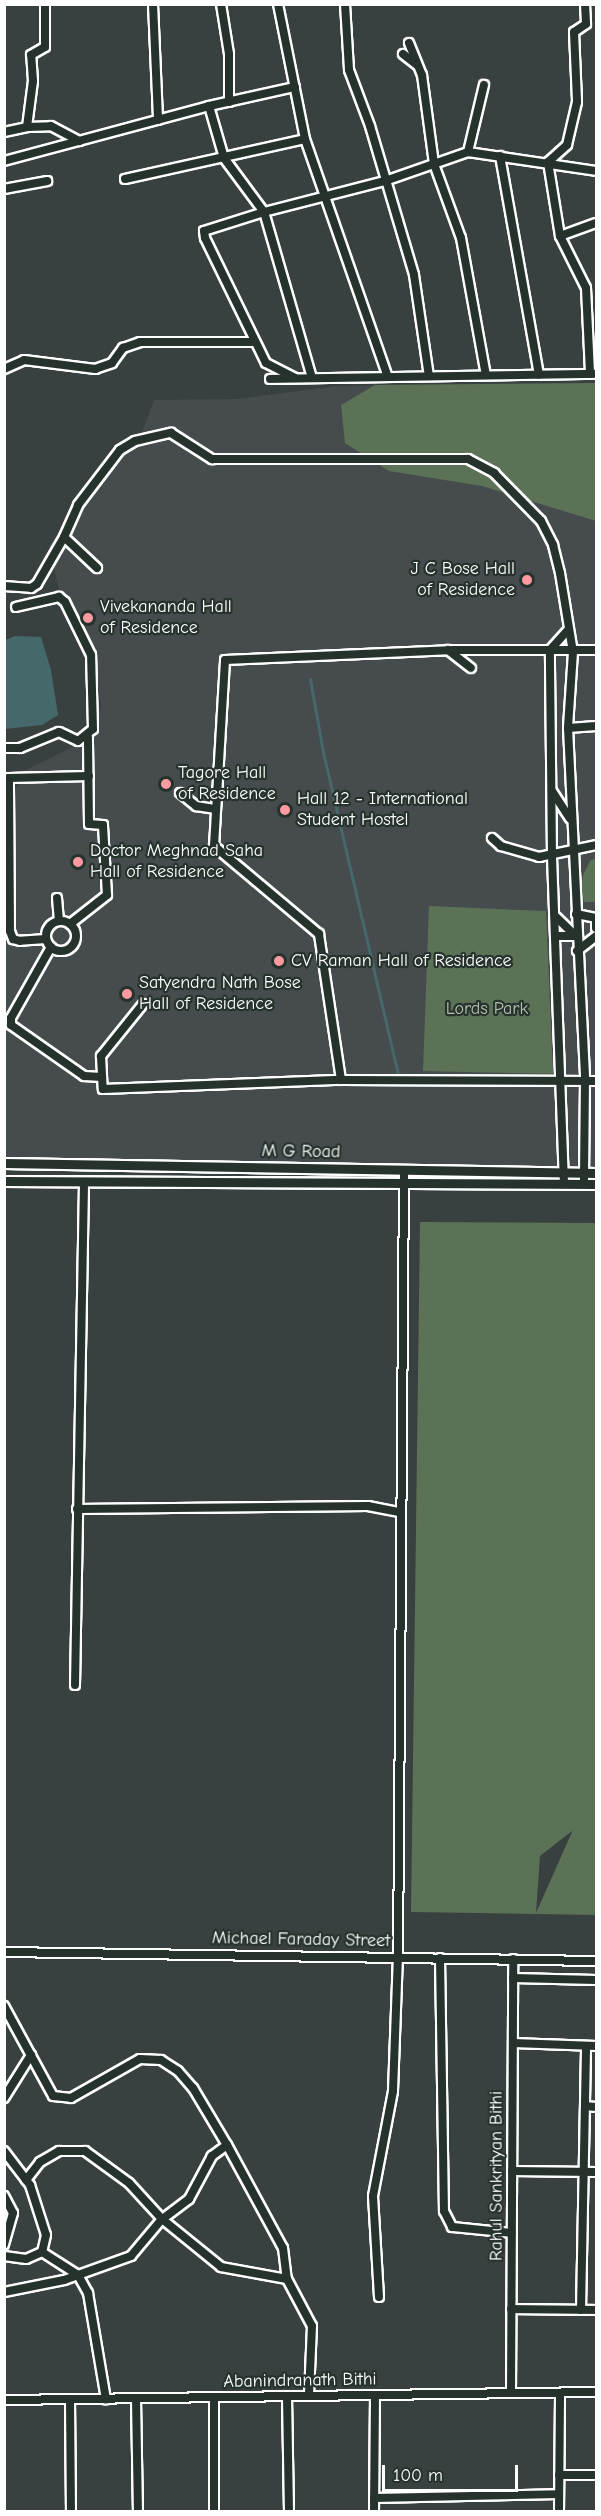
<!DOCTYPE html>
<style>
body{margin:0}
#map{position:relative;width:601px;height:2516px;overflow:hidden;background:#394140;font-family:"Comic Neue",sans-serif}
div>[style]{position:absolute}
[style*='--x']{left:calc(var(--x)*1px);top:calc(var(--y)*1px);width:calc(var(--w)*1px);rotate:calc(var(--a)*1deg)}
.built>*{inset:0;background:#464b4e}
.green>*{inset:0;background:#5c7257}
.water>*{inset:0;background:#45686b}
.stream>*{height:3px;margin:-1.5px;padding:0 1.5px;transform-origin:1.5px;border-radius:1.5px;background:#45686b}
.roads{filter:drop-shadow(2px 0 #fff) drop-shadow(-2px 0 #fff) drop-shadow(0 2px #fff) drop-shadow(0 -2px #fff)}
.minor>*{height:8px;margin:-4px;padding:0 4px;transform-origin:4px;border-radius:4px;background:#26332d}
.minor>.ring{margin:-4px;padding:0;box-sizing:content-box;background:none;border:8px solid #26332d;border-radius:50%}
.tertiary>*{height:9px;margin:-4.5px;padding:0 4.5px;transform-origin:4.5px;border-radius:4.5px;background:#26332d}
.dots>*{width:16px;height:16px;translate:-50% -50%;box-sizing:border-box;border:3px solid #26332d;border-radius:50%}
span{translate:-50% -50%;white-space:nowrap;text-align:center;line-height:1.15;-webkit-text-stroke:4.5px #26332d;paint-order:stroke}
.poi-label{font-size:18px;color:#fff}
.right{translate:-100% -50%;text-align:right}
.left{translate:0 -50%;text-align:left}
.park-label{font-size:18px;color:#b6c0b3}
.street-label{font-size:18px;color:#fff}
.frame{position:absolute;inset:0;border:6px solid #fff;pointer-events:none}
.scale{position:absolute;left:382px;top:2465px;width:136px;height:27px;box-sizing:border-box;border:3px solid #fff;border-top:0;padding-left:8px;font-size:18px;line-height:21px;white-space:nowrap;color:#fff;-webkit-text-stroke:4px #26332d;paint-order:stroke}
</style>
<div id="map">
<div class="built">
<div style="clip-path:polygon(596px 383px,596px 1174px,5px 1165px,4px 829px,8px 792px,19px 785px,22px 772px,91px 738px,101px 707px,95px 664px,61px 597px,49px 546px,80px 504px,141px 435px,154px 400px,236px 399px,337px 386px)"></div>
</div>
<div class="green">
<div style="clip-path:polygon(596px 383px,596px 521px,482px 486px,389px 471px,345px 443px,341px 405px,375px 385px)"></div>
<div style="clip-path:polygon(596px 858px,596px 902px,584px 902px,581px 886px,584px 873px,590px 861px)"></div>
<div style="clip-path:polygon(429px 906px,546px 911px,553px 1074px,423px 1071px)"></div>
<div style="clip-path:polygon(evenodd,420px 1222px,596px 1223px,596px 1915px,411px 1912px,420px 1222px,572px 1831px,572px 1832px,536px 1913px,540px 1856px,572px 1831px)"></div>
</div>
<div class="water">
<div style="clip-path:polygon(15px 636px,41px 637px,51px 670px,58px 715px,42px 725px,5px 729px,5px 640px)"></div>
</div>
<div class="stream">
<div style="--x:310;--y:679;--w:74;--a:79.9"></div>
<div style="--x:323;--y:752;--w:336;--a:76.9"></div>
</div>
<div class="roads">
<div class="minor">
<div style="--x:153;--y:4;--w:116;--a:87.5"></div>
<div style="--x:221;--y:4;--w:51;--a:80.9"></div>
<div style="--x:229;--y:54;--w:48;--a:90"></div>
<div style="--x:278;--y:4;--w:138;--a:78.7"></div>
<div style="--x:305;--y:139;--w:252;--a:70.8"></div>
<div style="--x:345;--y:4;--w:66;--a:86.5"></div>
<div style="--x:349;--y:70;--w:60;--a:69.4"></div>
<div style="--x:370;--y:126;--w:155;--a:73.5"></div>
<div style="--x:414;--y:275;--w:102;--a:81.6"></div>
<div style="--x:585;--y:4;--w:20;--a:87"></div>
<div style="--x:586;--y:24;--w:14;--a:146"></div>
<div style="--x:574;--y:32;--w:70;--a:87.5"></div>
<div style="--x:577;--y:102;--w:44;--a:103.1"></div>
<div style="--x:567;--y:145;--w:25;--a:138"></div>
<div style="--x:548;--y:162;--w:75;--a:80.8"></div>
<div style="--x:560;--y:236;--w:58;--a:63.4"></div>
<div style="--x:586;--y:288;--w:86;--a:87.3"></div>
<div style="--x:409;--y:43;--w:35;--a:68"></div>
<div style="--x:422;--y:75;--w:90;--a:82.3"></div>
<div style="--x:434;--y:164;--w:79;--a:70"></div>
<div style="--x:461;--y:238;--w:139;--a:79.7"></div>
<div style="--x:403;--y:54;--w:18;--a:38"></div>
<div style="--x:209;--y:106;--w:54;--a:73.9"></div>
<div style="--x:224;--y:158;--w:67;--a:53.5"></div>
<div style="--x:264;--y:212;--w:63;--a:162.4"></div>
<div style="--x:204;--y:231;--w:7;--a:82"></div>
<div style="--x:205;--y:238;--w:139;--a:64"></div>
<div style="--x:266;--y:363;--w:33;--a:27"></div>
<div style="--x:27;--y:127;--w:24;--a:-2"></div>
<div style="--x:51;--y:126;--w:32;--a:28"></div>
<div style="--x:4;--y:132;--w:24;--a:-12"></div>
<div style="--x:27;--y:127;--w:46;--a:-82.6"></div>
<div style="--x:33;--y:81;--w:26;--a:-94"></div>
<div style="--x:31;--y:55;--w:16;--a:-30"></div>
<div style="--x:45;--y:47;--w:43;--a:-90"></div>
<div style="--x:468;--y:152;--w:129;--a:8.4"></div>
<div style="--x:500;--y:156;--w:222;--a:79.9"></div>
<div style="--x:4;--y:161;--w:212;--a:-15"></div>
<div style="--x:209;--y:106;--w:88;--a:-12.5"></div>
<div style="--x:125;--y:179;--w:184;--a:-12.5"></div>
<div style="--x:4;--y:189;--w:44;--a:-10.5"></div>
<div style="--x:560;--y:236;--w:38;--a:-20"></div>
<div style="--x:4;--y:369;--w:22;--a:-24"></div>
<div style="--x:24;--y:360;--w:72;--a:7.2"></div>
<div style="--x:95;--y:369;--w:18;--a:-19"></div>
<div style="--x:112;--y:363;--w:19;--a:-54"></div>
<div style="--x:123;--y:348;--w:18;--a:-19"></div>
<div style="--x:140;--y:342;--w:112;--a:0"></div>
<div style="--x:312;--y:378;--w:173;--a:-106.1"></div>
<div style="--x:264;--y:212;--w:125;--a:-14.4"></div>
<div style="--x:385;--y:181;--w:88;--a:-19.3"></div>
<div style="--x:468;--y:152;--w:69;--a:-76.6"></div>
<div style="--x:270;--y:379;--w:326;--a:-0.9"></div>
<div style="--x:97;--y:568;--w:45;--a:-136.8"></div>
<div style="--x:64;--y:537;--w:35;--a:-66"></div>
<div style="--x:78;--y:505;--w:69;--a:-52.6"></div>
<div style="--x:120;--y:450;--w:17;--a:-31"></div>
<div style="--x:135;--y:441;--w:37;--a:-13"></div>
<div style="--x:171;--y:433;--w:49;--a:32.4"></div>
<div style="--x:212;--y:459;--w:256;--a:0"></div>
<div style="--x:468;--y:459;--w:30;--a:28"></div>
<div style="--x:494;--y:473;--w:67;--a:45.6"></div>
<div style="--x:541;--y:521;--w:27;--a:63"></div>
<div style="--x:553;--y:545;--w:29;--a:76"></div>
<div style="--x:560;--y:573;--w:80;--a:80.7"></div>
<div style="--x:573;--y:652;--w:76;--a:93.8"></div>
<div style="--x:568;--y:728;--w:353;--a:87.2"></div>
<div style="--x:585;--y:1081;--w:103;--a:90.6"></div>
<div style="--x:4;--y:586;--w:27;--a:4"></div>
<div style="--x:31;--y:588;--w:7;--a:-34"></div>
<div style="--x:37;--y:584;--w:54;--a:-60.1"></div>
<div style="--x:448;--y:650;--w:29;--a:38"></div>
<div style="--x:568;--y:728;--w:28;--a:-4"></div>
<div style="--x:4;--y:748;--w:16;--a:0"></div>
<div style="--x:20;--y:748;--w:42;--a:-22.3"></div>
<div style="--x:59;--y:732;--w:21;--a:25"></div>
<div style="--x:78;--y:741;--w:19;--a:-39"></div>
<div style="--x:93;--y:729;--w:74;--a:-91.5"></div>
<div style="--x:91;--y:655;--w:59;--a:-116.1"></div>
<div style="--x:65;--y:602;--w:8;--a:-140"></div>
<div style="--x:59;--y:597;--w:44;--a:166.9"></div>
<div style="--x:552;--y:791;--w:33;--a:57"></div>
<div style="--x:180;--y:793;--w:21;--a:39"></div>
<div style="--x:196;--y:806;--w:20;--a:9"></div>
<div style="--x:492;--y:838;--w:12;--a:42"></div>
<div style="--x:501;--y:846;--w:40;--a:16"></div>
<div style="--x:539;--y:857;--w:58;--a:-11.9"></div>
<div style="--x:57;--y:898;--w:23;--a:85"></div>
<div style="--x:576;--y:914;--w:20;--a:11"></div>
<div style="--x:556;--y:917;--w:28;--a:44"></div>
<div style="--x:596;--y:920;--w:8;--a:90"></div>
<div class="ring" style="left:46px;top:921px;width:22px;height:22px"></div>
<div style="--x:70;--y:924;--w:47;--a:-38.1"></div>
<div style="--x:107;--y:895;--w:70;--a:-93.3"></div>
<div style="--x:103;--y:825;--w:14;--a:-176"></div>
<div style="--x:89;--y:824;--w:87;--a:-90.7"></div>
<div style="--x:556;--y:936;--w:20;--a:0"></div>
<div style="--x:46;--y:939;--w:26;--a:176"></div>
<div style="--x:20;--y:941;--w:7;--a:-164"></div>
<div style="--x:13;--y:939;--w:9;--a:-111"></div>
<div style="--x:10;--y:931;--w:153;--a:-90.4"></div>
<div style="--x:9;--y:778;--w:80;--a:-1.4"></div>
<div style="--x:51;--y:947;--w:81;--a:119.4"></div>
<div style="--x:11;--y:1018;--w:7;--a:90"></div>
<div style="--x:11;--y:1025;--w:89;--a:34.9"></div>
<div style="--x:84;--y:1076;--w:18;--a:3"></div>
<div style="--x:577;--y:951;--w:24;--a:-38"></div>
<div style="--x:143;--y:1004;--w:67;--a:128.9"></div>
<div style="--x:101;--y:1056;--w:33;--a:87"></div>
<div style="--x:103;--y:1089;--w:238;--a:-2.2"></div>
<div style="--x:341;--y:1080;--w:255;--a:0.2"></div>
<div style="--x:341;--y:1080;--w:148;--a:-98.6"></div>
<div style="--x:319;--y:934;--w:137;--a:-140"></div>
<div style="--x:214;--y:846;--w:186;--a:-86.6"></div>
<div style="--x:225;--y:660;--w:229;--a:-2.5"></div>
<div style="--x:454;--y:650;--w:142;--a:0"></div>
<div style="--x:564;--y:1184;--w:328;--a:-92.1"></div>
<div style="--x:552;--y:856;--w:206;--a:-90.6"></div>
<div style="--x:550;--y:650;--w:27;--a:-48"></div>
<div style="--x:77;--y:1509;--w:291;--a:-0.6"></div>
<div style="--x:368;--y:1506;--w:32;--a:11"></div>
<div style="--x:75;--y:1685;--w:502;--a:-88.97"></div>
<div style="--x:4;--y:1952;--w:592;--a:0.87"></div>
<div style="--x:440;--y:1958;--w:253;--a:89.1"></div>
<div style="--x:444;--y:2211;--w:18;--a:63"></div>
<div style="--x:452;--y:2227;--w:60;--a:5.7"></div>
<div style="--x:513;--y:1978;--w:83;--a:1.4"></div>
<div style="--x:4;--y:2006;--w:102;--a:61.4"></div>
<div style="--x:53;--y:2096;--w:18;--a:6"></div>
<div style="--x:71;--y:2098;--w:79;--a:-29.5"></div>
<div style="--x:140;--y:2059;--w:21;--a:3"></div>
<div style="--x:161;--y:2060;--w:20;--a:33"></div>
<div style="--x:178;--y:2071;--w:23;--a:49"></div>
<div style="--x:193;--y:2088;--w:66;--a:59.2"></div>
<div style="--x:227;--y:2145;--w:19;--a:144"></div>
<div style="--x:212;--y:2156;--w:49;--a:118.1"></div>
<div style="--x:189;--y:2199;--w:34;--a:143"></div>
<div style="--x:162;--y:2219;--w:48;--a:130"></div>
<div style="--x:131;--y:2256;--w:71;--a:160.3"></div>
<div style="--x:64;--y:2280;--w:61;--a:168.7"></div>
<div style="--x:513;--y:2043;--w:83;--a:2.1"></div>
<div style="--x:4;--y:2098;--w:51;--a:-57.9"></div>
<div style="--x:585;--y:2106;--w:11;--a:5"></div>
<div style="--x:227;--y:2145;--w:117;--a:61.5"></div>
<div style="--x:283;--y:2248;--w:31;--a:83"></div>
<div style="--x:287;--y:2279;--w:53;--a:62"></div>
<div style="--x:312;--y:2326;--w:70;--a:92.5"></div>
<div style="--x:4;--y:2151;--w:43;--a:52.6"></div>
<div style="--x:30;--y:2185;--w:52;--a:72.3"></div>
<div style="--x:46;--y:2235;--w:17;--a:103"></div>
<div style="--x:42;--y:2252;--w:17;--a:156"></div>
<div style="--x:26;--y:2259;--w:22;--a:-172"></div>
<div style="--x:512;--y:2171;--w:84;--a:0.7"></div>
<div style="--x:26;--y:2180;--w:23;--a:-52"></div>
<div style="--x:40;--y:2162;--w:22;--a:-30"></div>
<div style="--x:59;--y:2151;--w:26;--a:0"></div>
<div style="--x:85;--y:2151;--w:54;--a:36"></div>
<div style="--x:129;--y:2183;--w:49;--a:47.5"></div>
<div style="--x:162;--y:2219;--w:76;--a:39.1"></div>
<div style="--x:221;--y:2267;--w:67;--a:10.3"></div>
<div style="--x:4;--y:2196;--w:19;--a:62"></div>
<div style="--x:13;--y:2213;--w:33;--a:106"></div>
<div style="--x:42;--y:2252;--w:43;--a:32.6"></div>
<div style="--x:78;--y:2275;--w:21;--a:61"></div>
<div style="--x:88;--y:2293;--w:108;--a:80.4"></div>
<div style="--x:379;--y:2297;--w:101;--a:-93.4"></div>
<div style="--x:373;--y:2196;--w:107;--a:-79.2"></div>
<div style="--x:393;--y:2091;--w:134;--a:-87.9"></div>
<div style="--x:398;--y:1957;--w:787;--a:-89.56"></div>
<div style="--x:511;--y:2309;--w:85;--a:0.7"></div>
<div style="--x:581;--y:2310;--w:264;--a:-88.9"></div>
<div style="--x:511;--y:2393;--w:434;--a:-89.7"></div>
<div style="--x:214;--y:2397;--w:115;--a:90"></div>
<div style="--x:287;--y:2397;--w:115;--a:89"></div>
<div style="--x:136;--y:2399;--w:113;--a:89"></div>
<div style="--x:4;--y:2400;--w:592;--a:-0.77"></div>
<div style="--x:70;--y:2400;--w:112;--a:89.5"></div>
<div style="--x:559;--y:2475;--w:37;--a:0"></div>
<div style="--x:374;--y:2498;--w:185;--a:-1.2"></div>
<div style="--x:374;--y:2512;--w:117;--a:-89.5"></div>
<div style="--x:559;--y:2512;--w:119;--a:-89.5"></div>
</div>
<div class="tertiary">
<div style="--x:4;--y:1163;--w:592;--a:0.97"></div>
<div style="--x:4;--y:1181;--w:592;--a:0.29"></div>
</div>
</div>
<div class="dots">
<div style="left:527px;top:580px;background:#ff9aa2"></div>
<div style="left:88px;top:618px;background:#ff9aa2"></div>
<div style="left:166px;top:784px;background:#ff9aa2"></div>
<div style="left:285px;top:810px;background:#ff9aa2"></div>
<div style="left:78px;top:862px;background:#ff9aa2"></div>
<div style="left:279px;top:961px;background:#ff9aa2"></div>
<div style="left:127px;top:994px;background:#ff9aa2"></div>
</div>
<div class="poi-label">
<span class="right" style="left:515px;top:580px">J C Bose Hall<br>of Residence</span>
<span class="left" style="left:100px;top:618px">Vivekananda Hall<br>of Residence</span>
<span class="left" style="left:178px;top:784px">Tagore Hall<br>of Residence</span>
<span class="left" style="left:297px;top:810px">Hall 12 - International<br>Student Hostel</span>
<span class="left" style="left:90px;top:862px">Doctor Meghnad Saha<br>Hall of Residence</span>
<span class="left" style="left:291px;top:961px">CV Raman Hall of Residence</span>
<span class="left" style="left:139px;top:994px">Satyendra Nath Bose<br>Hall of Residence</span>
</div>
<div class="park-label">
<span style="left:487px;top:1009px">Lords Park</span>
</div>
<div class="street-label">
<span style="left:301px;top:1152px;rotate:1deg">M G Road</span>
<span style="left:301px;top:1940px;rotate:1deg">Michael Faraday Street</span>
<span style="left:497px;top:2176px;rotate:-90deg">Rahul Sankrityan Bithi</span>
<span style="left:300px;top:2381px;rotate:-1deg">Abanindranath Bithi</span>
</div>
<div class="frame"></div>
<div class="scale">100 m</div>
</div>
